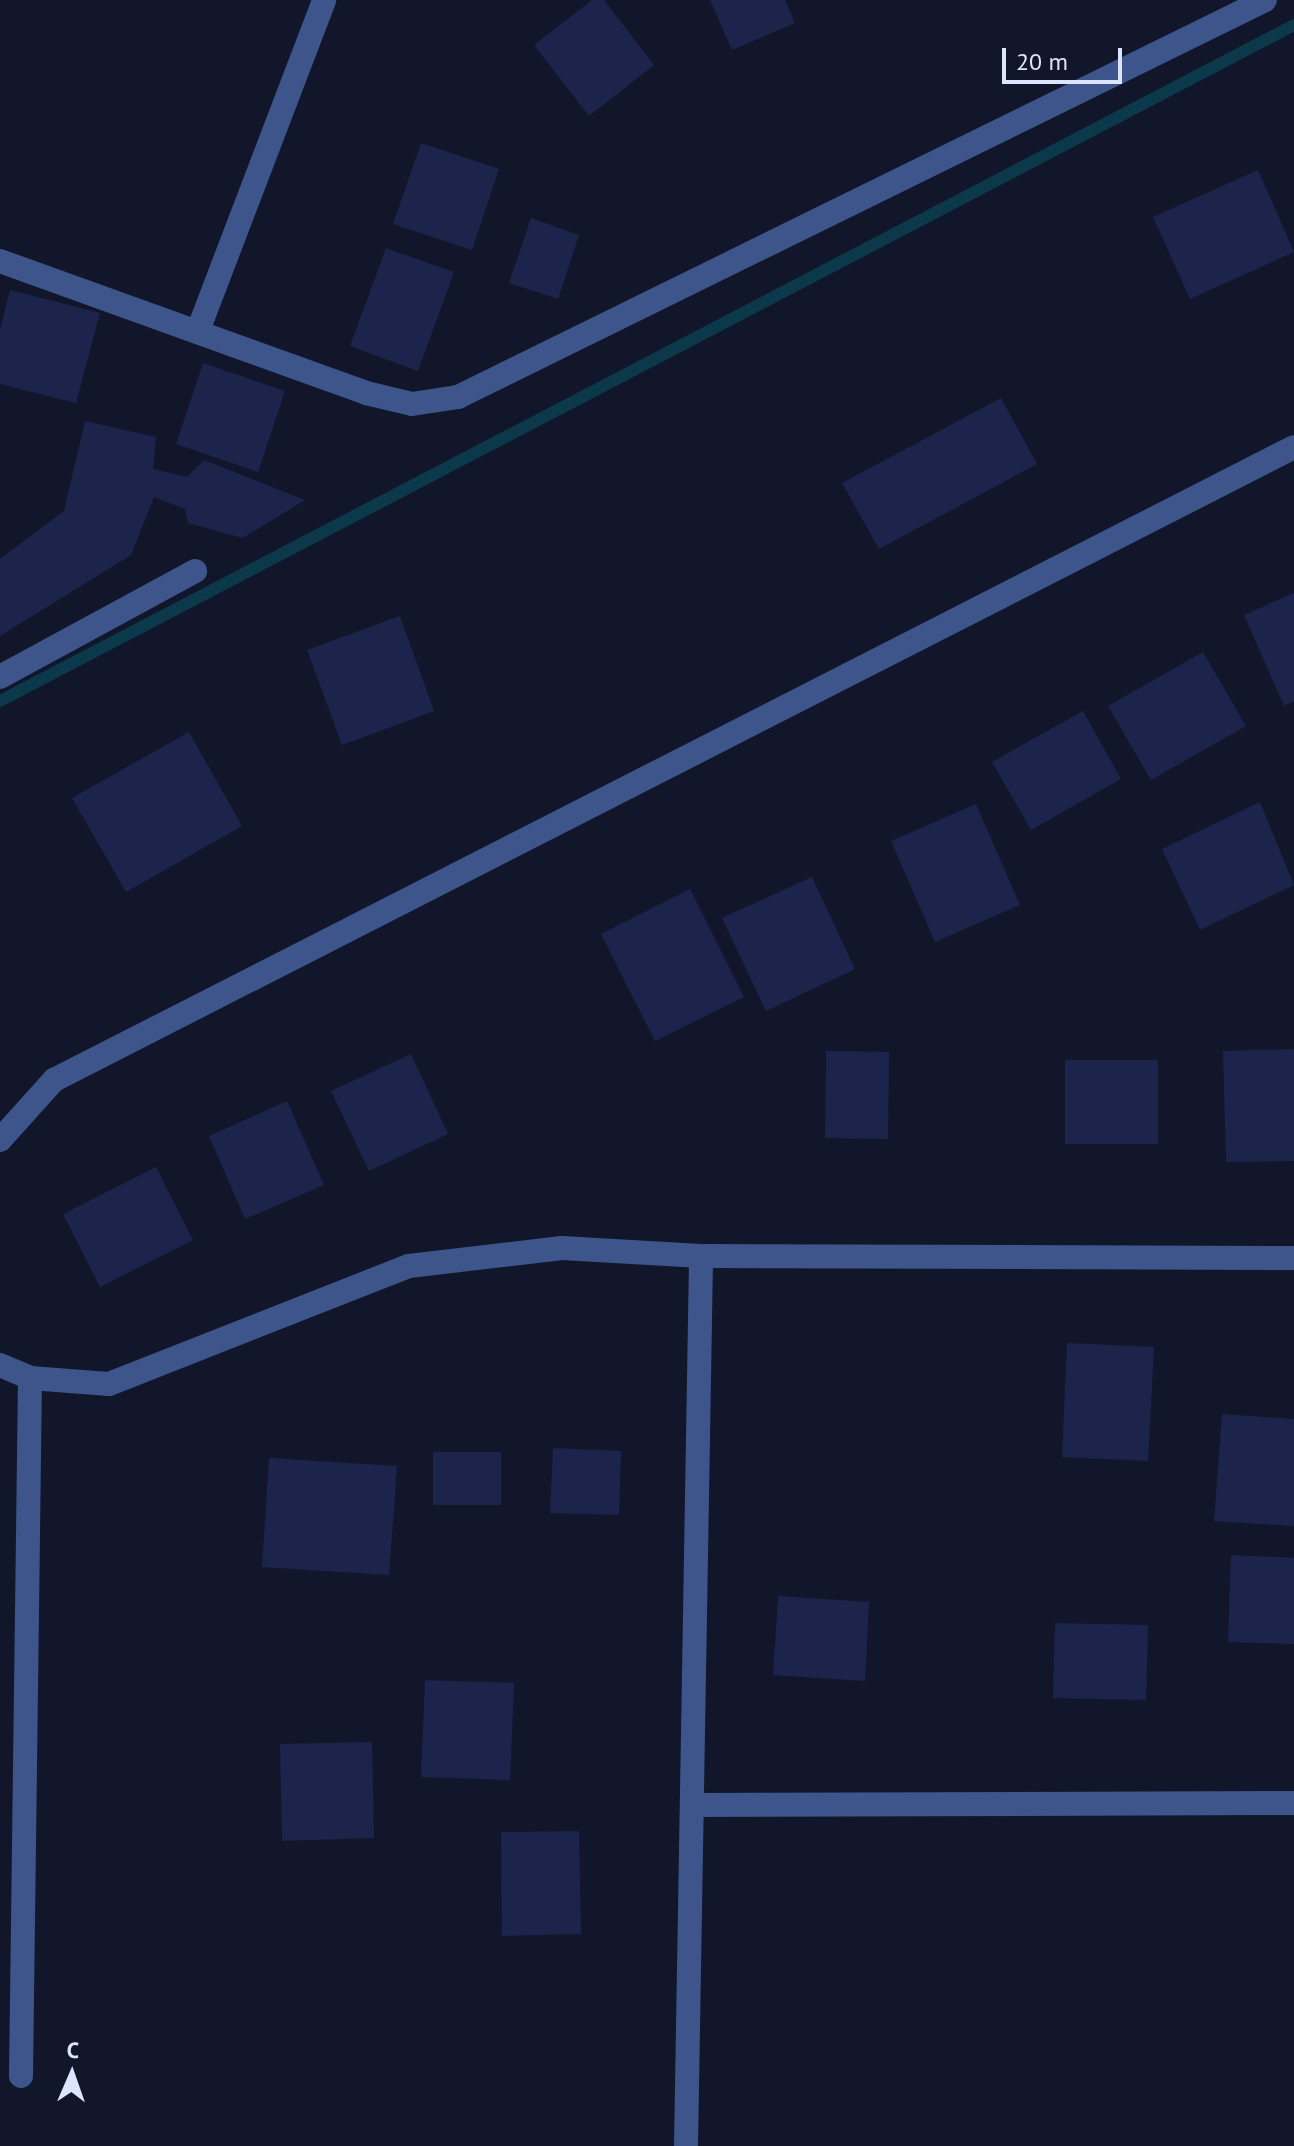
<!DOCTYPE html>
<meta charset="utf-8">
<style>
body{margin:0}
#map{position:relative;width:1294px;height:2146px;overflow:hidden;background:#11162b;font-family:"PT Sans",sans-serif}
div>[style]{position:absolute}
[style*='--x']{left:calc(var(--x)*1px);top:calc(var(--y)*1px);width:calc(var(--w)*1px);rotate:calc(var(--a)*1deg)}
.stream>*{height:12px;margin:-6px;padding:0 6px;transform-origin:6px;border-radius:6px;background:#0b384a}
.building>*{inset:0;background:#1d244c}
.minor>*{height:24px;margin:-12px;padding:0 12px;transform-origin:12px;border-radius:12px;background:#3d558a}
span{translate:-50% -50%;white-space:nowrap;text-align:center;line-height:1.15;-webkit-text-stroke:7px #11162b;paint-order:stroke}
.north{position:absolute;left:32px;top:2034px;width:80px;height:80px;-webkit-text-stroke:6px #11162b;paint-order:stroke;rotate:2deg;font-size:22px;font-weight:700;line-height:32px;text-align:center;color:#dce4ff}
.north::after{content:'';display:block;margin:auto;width:28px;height:36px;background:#dce4ff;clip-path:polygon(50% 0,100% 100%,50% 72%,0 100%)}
.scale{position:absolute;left:1002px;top:48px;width:120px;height:36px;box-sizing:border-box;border:4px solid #dce4ff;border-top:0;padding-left:10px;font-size:24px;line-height:28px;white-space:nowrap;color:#dce4ff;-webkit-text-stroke:6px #11162b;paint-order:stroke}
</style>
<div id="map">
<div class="stream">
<div style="--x:0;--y:701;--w:1460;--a:-27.58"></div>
</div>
<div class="building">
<div style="clip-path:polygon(592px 0,604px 0,654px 65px,589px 116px,534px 45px)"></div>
<div style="clip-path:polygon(710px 0,785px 0,795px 23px,732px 50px)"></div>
<div style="clip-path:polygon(421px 143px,499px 169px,472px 250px,393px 224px)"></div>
<div style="clip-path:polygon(1258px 170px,1294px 252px,1190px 299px,1153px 217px)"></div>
<div style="clip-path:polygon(531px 218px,579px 235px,558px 299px,509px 283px)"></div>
<div style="clip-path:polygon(386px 248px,454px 272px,418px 371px,350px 346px)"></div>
<div style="clip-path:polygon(10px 290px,100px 313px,76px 403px,0 384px,0 329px)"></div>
<div style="clip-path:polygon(203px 363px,285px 391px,258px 472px,176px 444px)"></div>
<div style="clip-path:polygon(1001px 398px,1037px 464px,879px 549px,842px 483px)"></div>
<div style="clip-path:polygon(85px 421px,156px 437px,153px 469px,187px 477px,204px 460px,305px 500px,243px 538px,188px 523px,185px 509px,154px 497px,131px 555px,0 636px,0 559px,64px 511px)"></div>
<div style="clip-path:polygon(1294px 593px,1294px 701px,1284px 706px,1244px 615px)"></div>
<div style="clip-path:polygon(400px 616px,434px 711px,342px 745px,307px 650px)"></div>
<div style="clip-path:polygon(1203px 652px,1246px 726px,1151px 780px,1108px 706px)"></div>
<div style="clip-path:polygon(1083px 711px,1121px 779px,1031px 830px,992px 762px)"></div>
<div style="clip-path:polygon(189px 732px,242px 826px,126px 892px,72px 798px)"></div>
<div style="clip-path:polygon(1260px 802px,1294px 885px,1200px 930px,1162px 849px)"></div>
<div style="clip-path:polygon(976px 804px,1020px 905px,935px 942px,891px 841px)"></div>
<div style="clip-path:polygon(812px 877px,855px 969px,766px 1011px,722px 918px)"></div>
<div style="clip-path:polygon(690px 889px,744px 997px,655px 1041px,601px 934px)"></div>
<div style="clip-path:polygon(1294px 1049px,1294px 1161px,1226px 1162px,1223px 1051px)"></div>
<div style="clip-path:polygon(826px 1051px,889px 1052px,888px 1139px,825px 1138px)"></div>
<div style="clip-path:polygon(411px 1054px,448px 1134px,369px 1171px,331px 1091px)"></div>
<div style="clip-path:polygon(1065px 1060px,1158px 1060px,1158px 1144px,1065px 1144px)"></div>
<div style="clip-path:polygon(287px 1101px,324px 1185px,245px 1219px,209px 1136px)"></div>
<div style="clip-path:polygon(156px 1167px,193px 1240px,100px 1287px,63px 1214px)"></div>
<div style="clip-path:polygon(1067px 1343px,1154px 1347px,1148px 1461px,1062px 1457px)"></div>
<div style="clip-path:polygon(1222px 1414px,1294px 1419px,1294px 1526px,1214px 1521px)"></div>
<div style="clip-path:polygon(553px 1448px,621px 1451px,619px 1515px,550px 1513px)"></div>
<div style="clip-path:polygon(433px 1452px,501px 1452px,501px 1505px,433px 1505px)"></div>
<div style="clip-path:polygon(269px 1458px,397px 1466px,389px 1575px,262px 1567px)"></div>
<div style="clip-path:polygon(1231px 1555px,1294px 1558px,1294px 1644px,1228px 1642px)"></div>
<div style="clip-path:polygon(778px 1596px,869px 1602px,865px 1681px,773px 1675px)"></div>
<div style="clip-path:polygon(1055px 1623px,1148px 1625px,1146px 1700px,1053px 1698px)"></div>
<div style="clip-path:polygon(425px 1680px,514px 1683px,510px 1780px,421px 1777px)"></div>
<div style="clip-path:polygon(372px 1742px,374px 1838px,282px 1841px,280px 1744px)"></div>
<div style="clip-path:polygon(579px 1831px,581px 1934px,502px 1936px,501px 1832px)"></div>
</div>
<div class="minor">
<div style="--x:0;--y:261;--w:389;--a:19.8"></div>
<div style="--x:366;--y:393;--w:47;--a:13.4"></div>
<div style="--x:412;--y:404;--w:47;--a:-8.7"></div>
<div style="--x:458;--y:397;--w:899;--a:-26.19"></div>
<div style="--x:199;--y:328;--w:351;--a:-69.1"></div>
<div style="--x:0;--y:677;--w:222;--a:-28.5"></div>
<div style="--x:0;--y:1140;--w:81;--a:-48"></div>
<div style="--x:54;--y:1080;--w:1392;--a:-27.04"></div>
<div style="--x:0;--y:1365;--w:33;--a:23"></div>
<div style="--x:30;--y:1378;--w:79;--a:4.3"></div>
<div style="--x:109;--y:1384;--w:322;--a:-21.5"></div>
<div style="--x:409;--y:1266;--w:154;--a:-6.7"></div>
<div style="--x:562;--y:1248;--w:139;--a:3.3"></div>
<div style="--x:701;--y:1256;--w:593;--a:0.19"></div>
<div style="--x:693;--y:1805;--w:601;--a:-0.19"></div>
<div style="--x:21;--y:2076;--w:698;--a:-89.26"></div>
<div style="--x:686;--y:2146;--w:890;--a:-89.03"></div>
</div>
<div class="north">С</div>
<div class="scale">20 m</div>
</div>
